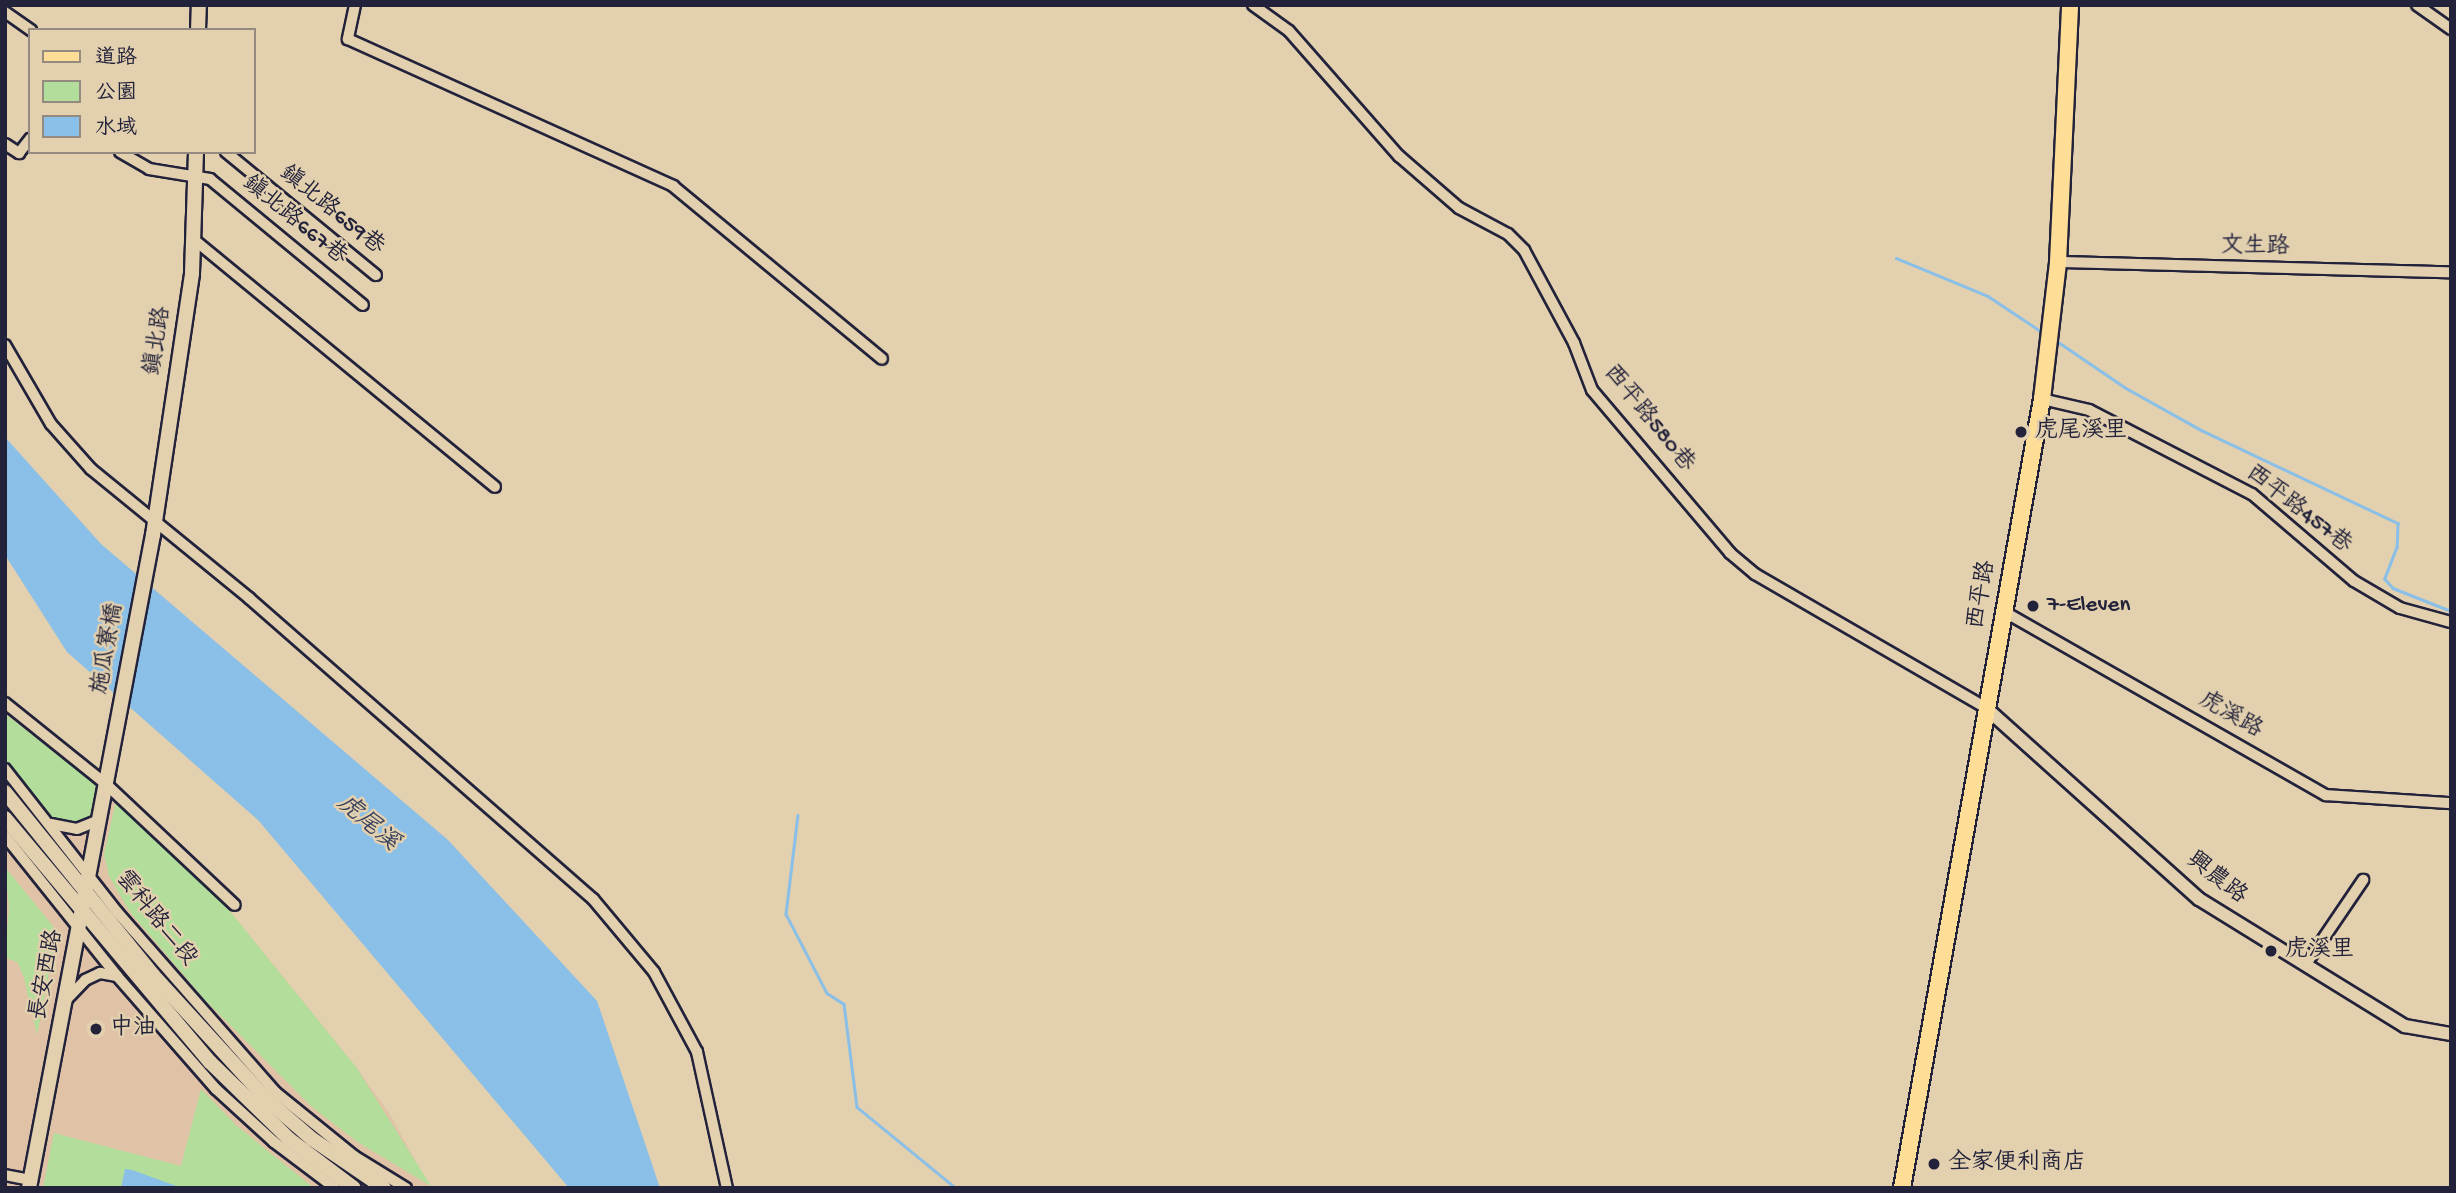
<!DOCTYPE html>
<meta charset="utf-8">
<style>
body{margin:0}
#map{position:relative;width:2456px;height:1193px;overflow:hidden;background:#e2d0ae;font-family:"Gochi Hand","LXGW WenKai TC",sans-serif}
div>[style]{position:absolute}
[style*='--x']{left:calc(var(--x)*1px);top:calc(var(--y)*1px);width:calc(var(--w)*1px);rotate:calc(var(--a)*1deg)}
.built>*{inset:0;background:#e0c2a6}
.green>*{inset:0;background:#b2dd9a}
.water>*{inset:0;background:#8abfe8}
.stream>*{height:2.5px;margin:-1.25px;padding:0 1.25px;transform-origin:1.25px;border-radius:1.25px;background:#8abfe8}
.roads{filter:drop-shadow(2px 0 #22223b) drop-shadow(-2px 0 #22223b) drop-shadow(0 2px #22223b) drop-shadow(0 -2px #22223b)}
.minor>*{height:10px;margin:-5px;padding:0 5px;transform-origin:5px;border-radius:5px;background:#e2d0ae}
.tertiary>*{height:12px;margin:-6px;padding:0 6px;transform-origin:6px;border-radius:6px;background:#e2d0ae}
.secondary>*{height:14px;margin:-7px;padding:0 7px;transform-origin:7px;border-radius:7px;background:#e2d0ae}
.primary>*{height:16px;margin:-8px;padding:0 8px;transform-origin:8px;border-radius:8px;background:#fedd96}
.dots>*{width:19px;height:19px;translate:-50% -50%;box-sizing:border-box;border:4px solid #e2d0ae;border-radius:50%}
span{translate:-50% -50%;white-space:nowrap;text-align:center;line-height:1.15;-webkit-text-stroke:5px #e2d0ae;paint-order:stroke}
.street-label{font-size:23px;color:#22223b}
.poi-label{font-size:23px;color:#22223b}
.left{translate:0 -50%;text-align:left}
.water-label{font-size:24px;color:#37415e;font-style:italic}
.frame{position:absolute;inset:0;border:7px solid #22223b;pointer-events:none}
.legend{position:absolute;left:28px;top:28px;width:228px;height:126px;box-sizing:border-box;background:#e2d0ae;border:2px solid #958a80;margin:0;padding:9px 12px;list-style:none;font-size:21px;color:#22223b}
.legend li{display:flex;align-items:center;gap:14px;height:35px}
.legend b{width:35px;border:2px solid #958a80}
</style>
<div id="map">
<div class="built">
<div style="clip-path:polygon(5px 714px,117px 801px,224px 904px,356px 1067px,391px 1116px,430px 1188px,5px 1188px)"></div>
</div>
<div class="green">
<div style="clip-path:polygon(5px 714px,97px 785px,89px 819px,69px 824px,54px 820px,5px 762px)"></div>
<div style="clip-path:polygon(116px 801px,224px 904px,356px 1067px,431px 1186px,359px 1143px,312px 1107px,204px 999px,130px 912px,109px 876px,104px 854px)"></div>
<div style="clip-path:polygon(5px 867px,57px 931px,37px 1035px,24px 978px,18px 963px,5px 957px,9px 908px)"></div>
<div style="clip-path:polygon(201px 1089px,237px 1126px,314px 1188px,43px 1188px,54px 1133px,181px 1166px)"></div>
</div>
<div class="water">
<div style="clip-path:polygon(5px 437px,101px 544px,448px 840px,597px 1001px,660px 1188px,569px 1188px,258px 820px,67px 652px,5px 555px)"></div>
<div style="clip-path:polygon(125px 1169px,132px 1170px,182px 1188px,121px 1188px)"></div>
</div>
<div class="stream">
<div style="--x:1896;--y:258;--w:100;--a:22.4"></div>
<div style="--x:1988;--y:296;--w:69;--a:33.7"></div>
<div style="--x:2054;--y:339;--w:87;--a:34.2"></div>
<div style="--x:2126;--y:388;--w:88;--a:29.2"></div>
<div style="--x:2203;--y:431;--w:216;--a:25.3"></div>
<div style="--x:2398;--y:523;--w:24;--a:92"></div>
<div style="--x:2397;--y:547;--w:34;--a:111"></div>
<div style="--x:2385;--y:579;--w:12;--a:48"></div>
<div style="--x:2393;--y:588;--w:62;--a:21.6"></div>
<div style="--x:798;--y:815;--w:100;--a:96.9"></div>
<div style="--x:786;--y:914;--w:89;--a:62.6"></div>
<div style="--x:827;--y:993;--w:20;--a:33"></div>
<div style="--x:844;--y:1004;--w:104;--a:82.8"></div>
<div style="--x:857;--y:1107;--w:128;--a:39.3"></div>
</div>
<div class="roads">
<div class="minor">
<div style="--x:355;--y:5;--w:35;--a:102"></div>
<div style="--x:348;--y:39;--w:357;--a:24.3"></div>
<div style="--x:673;--y:186;--w:271;--a:39.6"></div>
<div style="--x:1253;--y:5;--w:44;--a:35.8"></div>
<div style="--x:1289;--y:31;--w:167;--a:48.7"></div>
<div style="--x:1399;--y:156;--w:79;--a:40.9"></div>
<div style="--x:1459;--y:208;--w:55;--a:28"></div>
<div style="--x:1508;--y:234;--w:23;--a:45"></div>
<div style="--x:1524;--y:250;--w:106;--a:61.7"></div>
<div style="--x:1574;--y:343;--w:50;--a:69"></div>
<div style="--x:1592;--y:390;--w:214;--a:49.7"></div>
<div style="--x:1730;--y:553;--w:33;--a:40"></div>
<div style="--x:1755;--y:574;--w:267;--a:30.1"></div>
<div style="--x:2417;--y:5;--w:42;--a:35.2"></div>
<div style="--x:5;--y:12;--w:32;--a:35"></div>
<div style="--x:5;--y:144;--w:17;--a:33"></div>
<div style="--x:19;--y:153;--w:18;--a:-52"></div>
<div style="--x:120;--y:152;--w:34;--a:30"></div>
<div style="--x:149;--y:169;--w:62;--a:9.3"></div>
<div style="--x:210;--y:179;--w:198;--a:39.5"></div>
<div style="--x:226;--y:152;--w:194;--a:39.4"></div>
<div style="--x:192;--y:238;--w:392;--a:39.4"></div>
<div style="--x:2058;--y:262;--w:393;--a:1.5"></div>
<div style="--x:5;--y:345;--w:91;--a:59.8"></div>
<div style="--x:51;--y:424;--w:60;--a:48.4"></div>
<div style="--x:91;--y:469;--w:204;--a:39.2"></div>
<div style="--x:249;--y:598;--w:457;--a:41.2"></div>
<div style="--x:593;--y:899;--w:95;--a:50.1"></div>
<div style="--x:654;--y:972;--w:91;--a:61.7"></div>
<div style="--x:697;--y:1052;--w:139;--a:77.6"></div>
<div style="--x:2042;--y:399;--w:48;--a:13.2"></div>
<div style="--x:2089;--y:410;--w:183;--a:27.3"></div>
<div style="--x:2252;--y:494;--w:134;--a:40.5"></div>
<div style="--x:2354;--y:581;--w:53;--a:30.4"></div>
<div style="--x:2400;--y:608;--w:53;--a:15.4"></div>
<div style="--x:2003;--y:611;--w:372;--a:29.7"></div>
<div style="--x:2326;--y:795;--w:125;--a:3.7"></div>
<div style="--x:5;--y:703;--w:131;--a:38.8"></div>
<div style="--x:107;--y:785;--w:175;--a:43.2"></div>
<div style="--x:5;--y:769;--w:183;--a:51.9"></div>
<div style="--x:118;--y:913;--w:238;--a:48.7"></div>
<div style="--x:275;--y:1092;--w:102;--a:39"></div>
<div style="--x:354;--y:1156;--w:61;--a:31.6"></div>
<div style="--x:51;--y:824;--w:26;--a:11"></div>
<div style="--x:77;--y:829;--w:24;--a:-22"></div>
<div style="--x:5;--y:836;--w:179;--a:51.3"></div>
<div style="--x:117;--y:976;--w:150;--a:48.8"></div>
<div style="--x:216;--y:1089;--w:79;--a:42.4"></div>
<div style="--x:274;--y:1142;--w:76;--a:37"></div>
<div style="--x:2306;--y:964;--w:102;--a:-55.8"></div>
<div style="--x:66;--y:1000;--w:28;--a:-46"></div>
<div style="--x:85;--y:980;--w:17;--a:-25"></div>
<div style="--x:100;--y:973;--w:17;--a:10"></div>
<div style="--x:5;--y:1175;--w:25;--a:11"></div>
</div>
<div class="tertiary">
<div style="--x:1986;--y:708;--w:286;--a:41.9"></div>
<div style="--x:2199;--y:899;--w:242;--a:31.7"></div>
<div style="--x:2405;--y:1026;--w:47;--a:9.9"></div>
</div>
<div class="secondary">
<div style="--x:198;--y:30;--w:25;--a:-88"></div>
<div style="--x:5;--y:792;--w:235;--a:51"></div>
<div style="--x:153;--y:975;--w:169;--a:47.6"></div>
<div style="--x:267;--y:1100;--w:60;--a:40.9"></div>
<div style="--x:312;--y:1139;--w:87;--a:34.2"></div>
<div style="--x:5;--y:818;--w:319;--a:50"></div>
<div style="--x:210;--y:1062;--w:110;--a:44.3"></div>
<div style="--x:289;--y:1139;--w:81;--a:37"></div>
<div style="--x:29;--y:1188;--w:665;--a:-79.25"></div>
<div style="--x:153;--y:535;--w:265;--a:-81.5"></div>
<div style="--x:192;--y:273;--w:121;--a:-88.1"></div>
</div>
<div class="primary">
<div style="--x:1902;--y:1188;--w:801;--a:-79.94"></div>
<div style="--x:2042;--y:399;--w:138;--a:-83.3"></div>
<div style="--x:2058;--y:262;--w:257;--a:-87.3"></div>
</div>
</div>
<div class="dots">
<div style="left:2021px;top:432px;background:#22223b"></div>
<div style="left:2033px;top:606px;background:#22223b"></div>
<div style="left:2271px;top:951px;background:#22223b"></div>
<div style="left:96px;top:1029px;background:#22223b"></div>
<div style="left:1934px;top:1164px;background:#22223b"></div>
</div>
<div class="street-label">
<span style="left:331px;top:211px;rotate:39deg">鎮北路659巷</span>
<span style="left:294px;top:221px;rotate:39deg">鎮北路667巷</span>
<span style="left:2255px;top:248px;rotate:1deg">文生路</span>
<span style="left:159px;top:341px;rotate:-81deg">鎮北路</span>
<span style="left:1648px;top:419px;rotate:51deg">西平路580巷</span>
<span style="left:2298px;top:510px;rotate:38deg">西平路457巷</span>
<span style="left:1983px;top:595px;rotate:-80deg">西平路</span>
<span style="left:109px;top:649px;rotate:-80deg">施瓜寮橋</span>
<span style="left:2230px;top:716px;rotate:30deg">虎溪路</span>
<span style="left:2216px;top:879px;rotate:38deg">興農路</span>
<span style="left:155px;top:919px;rotate:51deg">雲科路二段</span>
<span style="left:48px;top:975px;rotate:-79deg">長安西路</span>
</div>
<div class="poi-label">
<span class="left" style="left:2035px;top:432px">虎尾溪里</span>
<span class="left" style="left:2047px;top:606px">7-Eleven</span>
<span class="left" style="left:2285px;top:951px">虎溪里</span>
<span class="left" style="left:110px;top:1029px">中油</span>
<span class="left" style="left:1948px;top:1164px">全家便利商店</span>
</div>
<div class="water-label">
<span style="left:367px;top:824px;rotate:40deg">虎尾溪</span>
</div>
<div class="frame"></div>
<ul class="legend">
<li><b style="height:9px;background:#fedd96"></b>道路</li>
<li><b style="height:19px;background:#b2dd9a"></b>公園</li>
<li><b style="height:19px;background:#8abfe8"></b>水域</li>
</ul>
</div>
